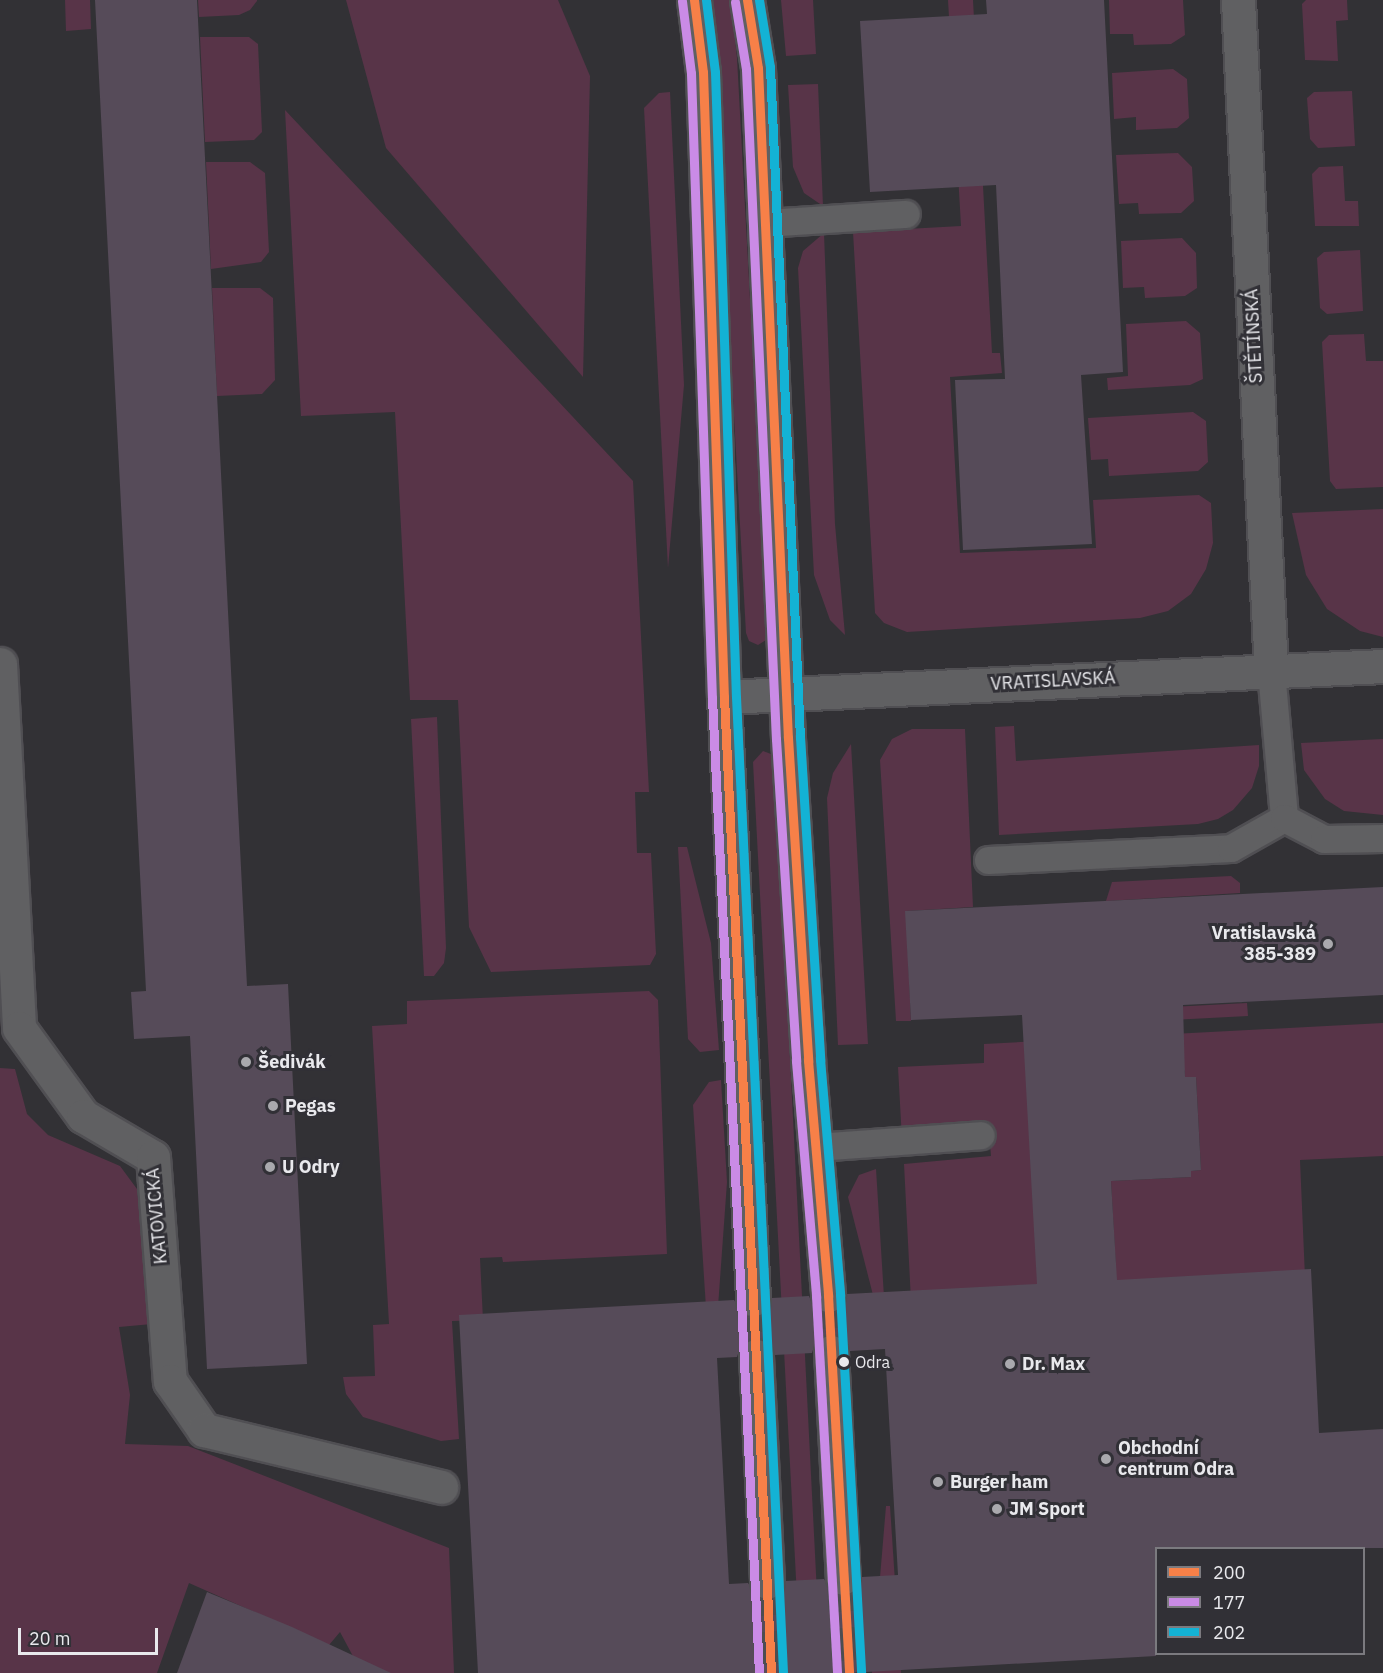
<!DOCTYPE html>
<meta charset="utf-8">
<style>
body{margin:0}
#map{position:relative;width:1383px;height:1673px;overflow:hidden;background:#323135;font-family:"IBM Plex Sans",sans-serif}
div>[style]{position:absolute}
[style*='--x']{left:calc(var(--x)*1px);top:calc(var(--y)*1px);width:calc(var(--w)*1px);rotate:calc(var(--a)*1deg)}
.green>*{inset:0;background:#583448}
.building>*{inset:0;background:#564b59}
.secondary-tunnel>*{height:33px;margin-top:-16.5px;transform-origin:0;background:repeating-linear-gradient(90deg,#4d4d51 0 33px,transparent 0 49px)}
.roads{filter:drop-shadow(2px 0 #504f53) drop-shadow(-2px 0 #504f53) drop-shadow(0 2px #504f53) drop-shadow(0 -2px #504f53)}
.lane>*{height:27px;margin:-13.5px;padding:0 13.5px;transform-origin:13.5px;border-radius:13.5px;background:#606062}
.street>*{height:33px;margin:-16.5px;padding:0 16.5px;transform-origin:16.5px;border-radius:16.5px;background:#606062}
.secondary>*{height:33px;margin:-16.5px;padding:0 16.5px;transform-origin:16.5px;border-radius:16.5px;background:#606062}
.bus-1>*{height:9px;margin:-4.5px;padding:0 4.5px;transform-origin:4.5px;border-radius:4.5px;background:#f78048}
.bus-2>*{height:9px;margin:-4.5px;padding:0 4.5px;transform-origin:4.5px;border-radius:4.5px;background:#ca8be6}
.bus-3>*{height:9px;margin:-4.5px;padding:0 4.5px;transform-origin:4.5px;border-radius:4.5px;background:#13b2d5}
.dots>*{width:16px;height:16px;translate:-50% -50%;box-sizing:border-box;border:3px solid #313036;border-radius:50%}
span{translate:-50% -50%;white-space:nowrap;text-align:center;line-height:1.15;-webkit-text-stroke:6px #313036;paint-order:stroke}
.bus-label{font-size:16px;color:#e9e9ed}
.left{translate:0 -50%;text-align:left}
.street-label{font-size:18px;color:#e9e9ed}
.poi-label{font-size:18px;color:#e9e9ed;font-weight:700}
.right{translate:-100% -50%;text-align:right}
.legend{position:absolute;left:1155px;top:1547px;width:210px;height:108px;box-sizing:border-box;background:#313036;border:2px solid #7b7a7f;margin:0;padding:8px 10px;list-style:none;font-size:18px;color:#e9e9ed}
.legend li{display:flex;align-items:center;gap:12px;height:30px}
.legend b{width:30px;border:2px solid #7b7a7f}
.scale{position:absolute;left:18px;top:1628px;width:140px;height:27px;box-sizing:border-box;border:3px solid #e9e9ed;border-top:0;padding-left:8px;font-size:18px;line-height:21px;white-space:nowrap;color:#e9e9ed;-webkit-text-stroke:4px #313036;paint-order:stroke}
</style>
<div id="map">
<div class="green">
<div style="clip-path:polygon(65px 0,90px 0,91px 29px,66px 31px)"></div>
<div style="clip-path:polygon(198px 0,257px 0,257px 1px,250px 10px,239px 15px,199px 17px)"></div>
<div style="clip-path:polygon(346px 0,558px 0,590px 76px,583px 377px,386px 148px)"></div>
<div style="clip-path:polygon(711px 0,731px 0,737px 58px,768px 633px,766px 640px,758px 645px,749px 641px,746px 633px)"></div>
<div style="clip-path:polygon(781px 0,813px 0,816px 54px,786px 56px)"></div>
<div style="clip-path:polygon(948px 0,973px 0,992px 353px,1000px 353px,1002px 373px,950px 377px,960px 553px,1096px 548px,1093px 500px,1199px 495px,1211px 503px,1213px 543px,1206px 569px,1191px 594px,1168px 611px,1140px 618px,907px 632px,884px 623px,875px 613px,853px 232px,961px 226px)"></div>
<div style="clip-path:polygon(1109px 0,1183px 0,1185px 35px,1171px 44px,1134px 45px,1133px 34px,1110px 34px)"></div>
<div style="clip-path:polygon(1306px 0,1347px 0,1348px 20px,1336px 21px,1338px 61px,1305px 60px,1302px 4px)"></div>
<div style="clip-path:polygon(200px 37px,249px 37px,258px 44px,262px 132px,254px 140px,205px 142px)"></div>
<div style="clip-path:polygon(1173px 69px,1187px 79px,1189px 118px,1177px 128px,1136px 130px,1136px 117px,1114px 119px,1112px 73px)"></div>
<div style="clip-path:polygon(818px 84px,823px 206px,804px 193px,793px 167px,788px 85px)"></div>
<div style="clip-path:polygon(1352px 91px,1355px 146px,1318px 148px,1310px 139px,1307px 98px,1314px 92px)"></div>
<div style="clip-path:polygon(670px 92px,684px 385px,668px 568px,644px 108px,659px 93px)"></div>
<div style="clip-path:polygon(285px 110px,633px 481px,649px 792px,635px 792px,637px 853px,651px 853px,656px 954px,650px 965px,491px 972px,469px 927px,458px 700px,410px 700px,395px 412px,301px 416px)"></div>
<div style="clip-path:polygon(1178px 153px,1192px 167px,1194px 201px,1181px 213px,1139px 214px,1138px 203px,1119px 204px,1116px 155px)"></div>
<div style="clip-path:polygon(206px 162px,250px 162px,265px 173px,269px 252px,261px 262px,211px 269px)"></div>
<div style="clip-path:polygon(1343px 166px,1345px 201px,1358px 201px,1359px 226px,1315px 226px,1312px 174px,1319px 167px)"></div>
<div style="clip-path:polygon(824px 233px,835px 524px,845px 635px,830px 620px,814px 575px,798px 268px,803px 251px)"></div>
<div style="clip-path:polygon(1182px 238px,1196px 253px,1197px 288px,1185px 296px,1145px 298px,1144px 287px,1123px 288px,1121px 241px)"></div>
<div style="clip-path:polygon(1360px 250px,1363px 311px,1327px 314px,1320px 308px,1317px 258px,1324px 252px)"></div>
<div style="clip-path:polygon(212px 288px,260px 288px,273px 298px,275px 380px,262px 394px,217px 396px)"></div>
<div style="clip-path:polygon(1186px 321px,1200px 333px,1203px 379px,1190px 385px,1108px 390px,1107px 378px,1128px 376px,1126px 324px)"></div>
<div style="clip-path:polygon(1364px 334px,1366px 361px,1383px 361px,1383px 487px,1336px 489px,1330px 481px,1322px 342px,1329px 335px)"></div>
<div style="clip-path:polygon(1193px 412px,1206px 421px,1208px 462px,1198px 471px,1109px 476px,1108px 459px,1091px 460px,1088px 418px)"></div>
<div style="clip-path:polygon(1383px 509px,1383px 637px,1360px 631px,1327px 609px,1306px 575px,1292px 513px)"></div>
<div style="clip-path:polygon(437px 717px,446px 948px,444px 963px,434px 976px,424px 976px,411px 719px)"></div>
<div style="clip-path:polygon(1014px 726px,1016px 761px,1259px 745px,1259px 766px,1252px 788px,1233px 810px,1218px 819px,1198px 824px,999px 835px,995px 727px)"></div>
<div style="clip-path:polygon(912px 729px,965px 729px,973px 907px,906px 911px,911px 1021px,896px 1021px,880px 760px,892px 739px)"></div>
<div style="clip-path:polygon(1383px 739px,1383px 815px,1344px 811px,1325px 799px,1304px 770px,1301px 743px)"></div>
<div style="clip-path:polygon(851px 744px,868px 1044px,838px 1045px,827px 798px,833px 773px)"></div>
<div style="clip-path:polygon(763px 751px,771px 754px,775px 761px,821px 1673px,801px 1673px,753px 762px)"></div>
<div style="clip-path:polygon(678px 847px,687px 847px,711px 943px,719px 1050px,700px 1052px,688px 1039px)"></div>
<div style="clip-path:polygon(1231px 876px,1240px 883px,1240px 893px,1106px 901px,1112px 882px)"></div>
<div style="clip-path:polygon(649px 991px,658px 1000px,667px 1254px,503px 1262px,502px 1257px,480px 1258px,483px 1320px,452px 1321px,459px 1439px,441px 1441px,363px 1417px,346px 1394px,343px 1377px,375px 1376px,373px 1325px,389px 1324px,372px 1026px,407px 1024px,407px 1001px)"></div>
<div style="clip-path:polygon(1247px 1003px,1248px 1016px,1114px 1023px,1114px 1010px)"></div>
<div style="clip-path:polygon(evenodd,1383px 1023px,1383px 1156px,1300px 1160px,1305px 1277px,911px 1301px,904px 1164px,991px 1156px,989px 1131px,902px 1140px,898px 1067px,984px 1063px,984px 1044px,1383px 1023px,1185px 1070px,1185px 1077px,1196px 1077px,1201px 1170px,1191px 1171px,1191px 1177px,1111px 1181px,1116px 1269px,1037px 1273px,1185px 1070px)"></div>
<div style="clip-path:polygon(0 1068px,15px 1069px,27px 1114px,48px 1135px,120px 1166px,137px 1189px,152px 1324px,119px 1327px,130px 1395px,125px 1444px,188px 1446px,449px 1548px,454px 1673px,362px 1673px,340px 1632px,329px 1645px,189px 1583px,157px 1673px,0 1673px)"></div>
<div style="clip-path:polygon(721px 1080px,727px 1182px,718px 1307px,706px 1308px,693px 1105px,709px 1082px)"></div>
<div style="clip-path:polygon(876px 1169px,884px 1297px,874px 1299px,848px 1197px,859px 1175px)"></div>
<div style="clip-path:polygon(886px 1506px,890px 1506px,901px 1673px,872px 1673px)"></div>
</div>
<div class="building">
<div style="clip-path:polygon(95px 0,197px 0,247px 986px,288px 984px,307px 1364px,207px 1369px,190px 1036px,134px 1039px,131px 992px,146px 991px)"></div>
<div style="clip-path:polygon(986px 0,1104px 0,1123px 372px,1081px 375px,1092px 544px,963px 550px,955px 380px,1005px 379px,996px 185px,870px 192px,860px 21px,987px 14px)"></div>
<div style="clip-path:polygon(evenodd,1383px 887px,1383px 995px,1183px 1005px,1185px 1077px,1196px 1077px,1201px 1170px,1191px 1171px,1191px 1177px,1111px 1181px,1117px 1280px,1311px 1269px,1319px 1433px,1383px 1429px,1383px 1548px,1156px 1548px,1156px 1656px,848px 1673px,478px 1673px,459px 1315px,734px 1300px,744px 1315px,754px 1318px,769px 1308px,772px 1298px,809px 1296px,813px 1306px,829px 1314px,839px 1310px,847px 1294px,1037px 1284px,1022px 1015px,911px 1020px,905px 911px,1383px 887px,829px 1333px,840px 1336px,850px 1351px,885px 1349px,898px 1575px,862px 1577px,859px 1587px,845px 1597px,834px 1594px,824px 1579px,786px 1581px,778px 1597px,759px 1599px,748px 1583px,729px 1584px,717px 1358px,737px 1357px,740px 1347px,755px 1337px,765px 1340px,775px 1355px,812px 1353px,815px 1343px,829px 1333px)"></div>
<div style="clip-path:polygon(207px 1592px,292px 1627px,391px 1673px,177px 1673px)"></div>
</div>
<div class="secondary-tunnel">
<div style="--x:828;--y:1295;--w:57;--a:87"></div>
<div style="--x:753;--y:1299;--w:57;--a:87"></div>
<div style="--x:843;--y:1578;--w:95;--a:86.4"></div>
<div style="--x:767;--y:1582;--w:91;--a:87.5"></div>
</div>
<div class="roads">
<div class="lane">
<div style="--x:765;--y:223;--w:141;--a:-3.7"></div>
<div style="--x:1271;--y:671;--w:148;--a:84.9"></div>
<div style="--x:988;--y:860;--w:243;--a:-2.8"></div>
<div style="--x:1231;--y:848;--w:61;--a:-29.5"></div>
<div style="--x:1284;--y:818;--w:45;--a:27.7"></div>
<div style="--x:1324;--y:839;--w:59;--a:-1"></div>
<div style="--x:815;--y:1147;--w:166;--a:-4.1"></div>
</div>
<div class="street">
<div style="--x:1238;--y:0;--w:672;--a:87.18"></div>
<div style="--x:0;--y:664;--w:364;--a:87"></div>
<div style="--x:19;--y:1028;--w:109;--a:54"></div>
<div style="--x:83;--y:1116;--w:81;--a:30.4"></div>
<div style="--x:153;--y:1157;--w:225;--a:85.7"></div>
<div style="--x:170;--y:1381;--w:60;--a:55.2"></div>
<div style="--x:204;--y:1430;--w:244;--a:13.5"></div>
<div style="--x:724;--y:697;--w:660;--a:-2.69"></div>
</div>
<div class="secondary">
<div style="--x:694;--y:0;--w:73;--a:82.9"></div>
<div style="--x:703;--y:72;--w:625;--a:88.08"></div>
<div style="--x:724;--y:697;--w:603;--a:87.24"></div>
<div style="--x:747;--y:0;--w:69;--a:80.8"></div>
<div style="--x:758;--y:68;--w:671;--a:87.44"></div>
<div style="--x:788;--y:738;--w:323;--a:86.4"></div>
<div style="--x:808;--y:1060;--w:236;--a:85.1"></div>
<div style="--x:831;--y:1352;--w:226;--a:87"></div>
<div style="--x:756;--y:1356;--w:226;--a:87.2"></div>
</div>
</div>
<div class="bus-1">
<div style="--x:694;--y:0;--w:73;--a:82.9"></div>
<div style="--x:703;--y:72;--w:625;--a:88.08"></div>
<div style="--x:724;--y:697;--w:977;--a:87.24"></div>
<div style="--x:747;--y:0;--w:69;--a:80.8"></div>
<div style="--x:758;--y:68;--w:671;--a:87.44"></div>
<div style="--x:788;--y:738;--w:323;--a:86.4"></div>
<div style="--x:808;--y:1060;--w:236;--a:85.1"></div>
<div style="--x:828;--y:1295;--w:379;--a:86.8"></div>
</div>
<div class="bus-2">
<div style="--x:682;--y:1;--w:73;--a:82.9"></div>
<div style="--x:691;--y:73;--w:625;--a:88.08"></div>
<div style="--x:712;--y:698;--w:976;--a:87.24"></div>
<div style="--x:735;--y:2;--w:68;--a:80.7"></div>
<div style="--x:746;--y:69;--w:671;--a:87.44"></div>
<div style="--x:776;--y:739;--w:323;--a:86.4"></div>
<div style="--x:796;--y:1061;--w:236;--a:85.1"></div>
<div style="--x:816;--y:1296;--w:378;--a:86.8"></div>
</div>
<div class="bus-3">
<div style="--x:706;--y:0;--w:73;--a:82.9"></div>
<div style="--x:715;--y:72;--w:625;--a:88.08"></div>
<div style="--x:736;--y:697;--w:976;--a:87.24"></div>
<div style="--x:759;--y:0;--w:68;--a:80.7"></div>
<div style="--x:770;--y:67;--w:671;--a:87.44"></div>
<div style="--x:800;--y:737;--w:323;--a:86.4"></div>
<div style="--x:820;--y:1059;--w:236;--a:85.1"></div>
<div style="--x:840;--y:1294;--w:379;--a:86.8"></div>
</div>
<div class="dots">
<div style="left:1328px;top:944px;background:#a9a9ad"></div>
<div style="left:246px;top:1062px;background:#a9a9ad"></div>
<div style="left:273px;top:1106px;background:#a9a9ad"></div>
<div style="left:270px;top:1167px;background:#a9a9ad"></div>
<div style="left:844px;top:1362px;background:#e9e9ed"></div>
<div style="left:1010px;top:1364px;background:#a9a9ad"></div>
<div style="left:1106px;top:1459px;background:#a9a9ad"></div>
<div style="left:938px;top:1482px;background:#a9a9ad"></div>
<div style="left:997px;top:1509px;background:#a9a9ad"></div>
</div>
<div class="bus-label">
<span class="left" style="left:855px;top:1362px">Odra</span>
</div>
<div class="street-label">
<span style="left:1254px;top:336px;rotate:-93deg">ŠTĚTÍNSKÁ</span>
<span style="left:1053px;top:681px;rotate:-3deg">VRATISLAVSKÁ</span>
<span style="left:157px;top:1216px;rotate:-95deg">KATOVICKÁ</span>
</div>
<div class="poi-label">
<span class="right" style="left:1316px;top:944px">Vratislavská<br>385-389</span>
<span class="left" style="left:258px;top:1062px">Šedivák</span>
<span class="left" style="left:285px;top:1106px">Pegas</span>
<span class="left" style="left:282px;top:1167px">U Odry</span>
<span class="left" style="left:1022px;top:1364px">Dr. Max</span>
<span class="left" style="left:1118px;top:1459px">Obchodní<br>centrum Odra</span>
<span class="left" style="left:950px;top:1482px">Burger ham</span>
<span class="left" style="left:1009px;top:1509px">JM Sport</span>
</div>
<ul class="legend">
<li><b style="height:8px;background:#f78048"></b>200</li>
<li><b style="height:8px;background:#ca8be6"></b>177</li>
<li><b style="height:8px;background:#13b2d5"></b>202</li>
</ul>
<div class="scale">20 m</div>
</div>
